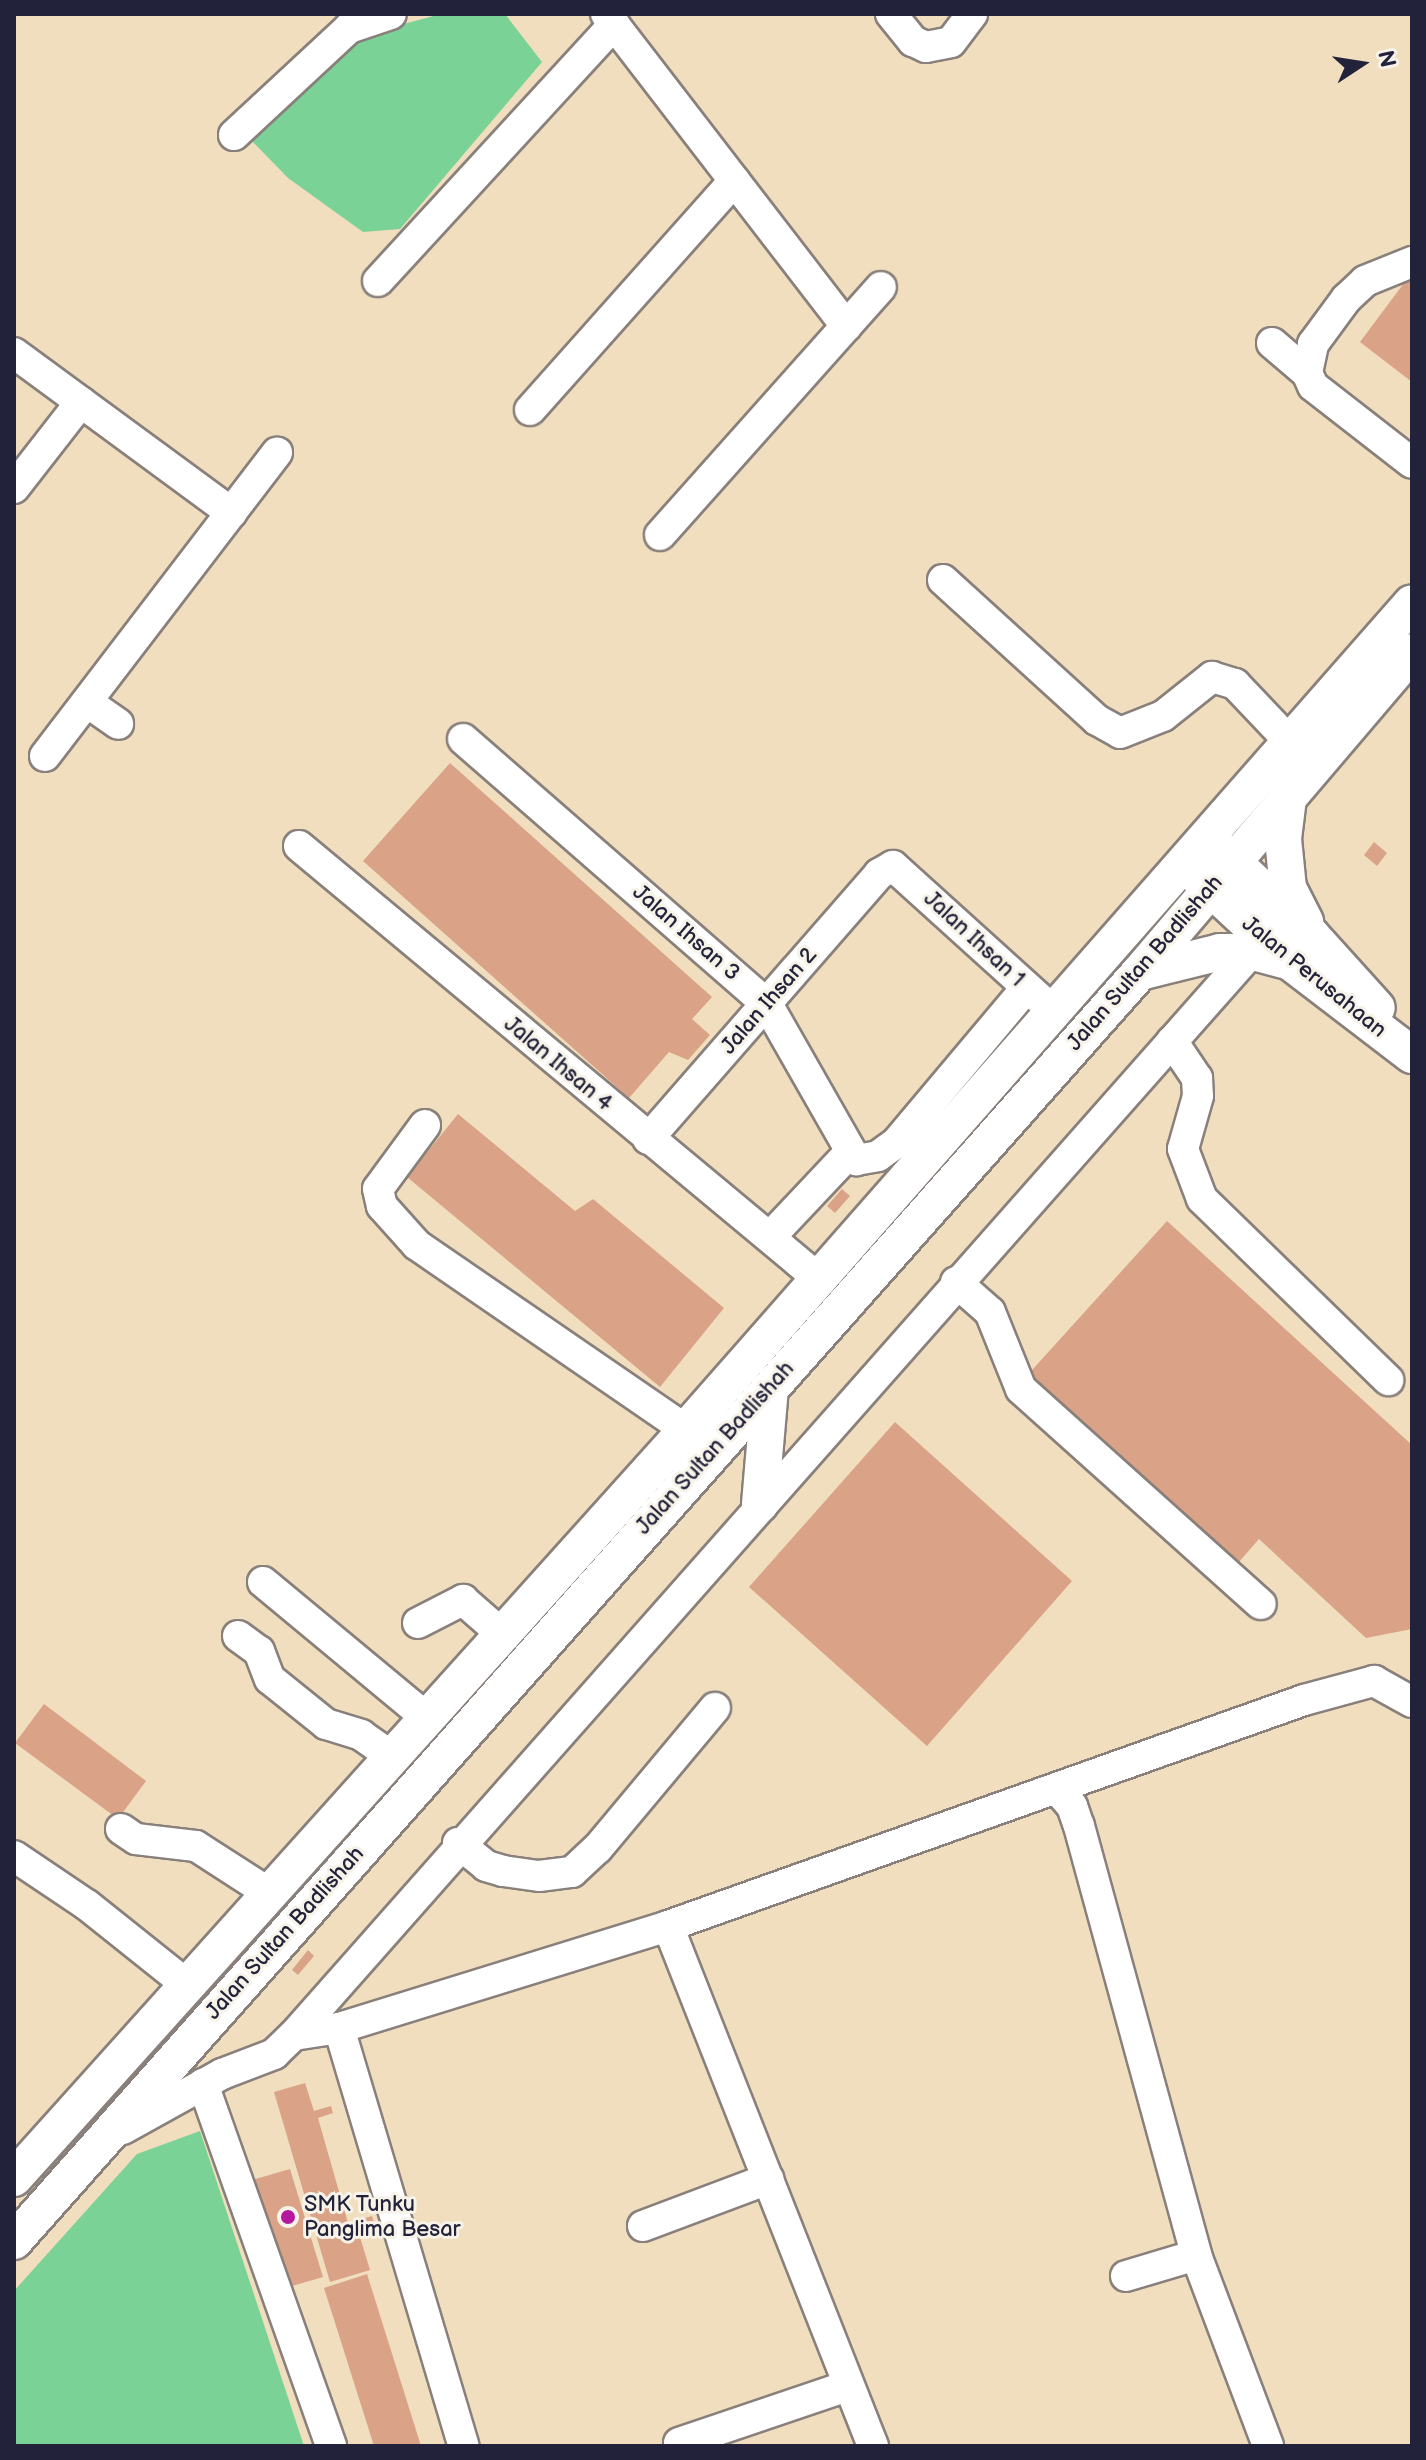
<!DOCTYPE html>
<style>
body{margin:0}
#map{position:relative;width:1426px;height:2460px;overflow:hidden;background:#f0debe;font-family:"Balsamiq Sans",sans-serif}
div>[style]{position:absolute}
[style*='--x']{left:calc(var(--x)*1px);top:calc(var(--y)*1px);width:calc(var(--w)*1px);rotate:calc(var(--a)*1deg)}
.green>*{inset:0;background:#7bd296}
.building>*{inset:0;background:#daa287}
.roads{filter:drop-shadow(2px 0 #89807c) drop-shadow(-2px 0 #89807c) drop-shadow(0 2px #89807c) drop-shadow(0 -2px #89807c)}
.minor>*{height:30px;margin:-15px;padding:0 15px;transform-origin:15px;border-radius:15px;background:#fff}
.major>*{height:36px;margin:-18px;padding:0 18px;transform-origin:18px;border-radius:18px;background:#fff}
.dots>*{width:22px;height:22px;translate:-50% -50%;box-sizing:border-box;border:4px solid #f7f3e8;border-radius:50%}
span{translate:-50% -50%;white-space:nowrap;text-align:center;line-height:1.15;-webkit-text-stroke:6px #f7f3e8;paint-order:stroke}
.street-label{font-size:22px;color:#22223b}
.poi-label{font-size:22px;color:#22223b}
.left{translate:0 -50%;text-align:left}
.frame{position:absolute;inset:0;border:16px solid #22223b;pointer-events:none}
.north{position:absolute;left:1322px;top:24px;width:80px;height:80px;-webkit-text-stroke:6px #f7f3e8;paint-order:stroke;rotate:78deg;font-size:22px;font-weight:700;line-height:32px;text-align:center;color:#22223b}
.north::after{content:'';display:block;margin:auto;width:28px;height:36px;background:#22223b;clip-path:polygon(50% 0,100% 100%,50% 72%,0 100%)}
</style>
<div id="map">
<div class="green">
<div style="clip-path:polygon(441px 14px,505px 14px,542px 62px,400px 229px,363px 232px,288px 178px,251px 140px,355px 37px)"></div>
<div style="clip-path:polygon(200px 2131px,304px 2446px,14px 2446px,14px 2291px,137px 2154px)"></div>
</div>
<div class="building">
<div style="clip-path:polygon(1407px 279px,1412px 279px,1412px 382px,1360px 342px)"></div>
<div style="clip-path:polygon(450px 763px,712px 997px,692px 1019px,710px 1035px,688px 1060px,669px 1052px,629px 1098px,363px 861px)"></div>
<div style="clip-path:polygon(1374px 842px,1387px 853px,1377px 866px,1364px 855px)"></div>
<div style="clip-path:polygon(458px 1114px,575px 1211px,593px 1199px,724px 1308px,660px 1387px,407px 1177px)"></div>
<div style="clip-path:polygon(842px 1189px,850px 1196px,835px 1213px,827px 1206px)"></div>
<div style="clip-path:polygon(1167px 1221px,1412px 1445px,1412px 1629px,1366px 1638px,1259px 1539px,1232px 1570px,1023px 1380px)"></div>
<div style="clip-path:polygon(895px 1422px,1072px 1581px,927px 1746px,749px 1587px)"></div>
<div style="clip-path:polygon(44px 1704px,146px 1781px,118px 1819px,15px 1743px)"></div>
<div style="clip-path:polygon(308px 1950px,314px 1956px,298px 1975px,292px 1970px)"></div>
<div style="clip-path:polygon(305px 2083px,314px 2111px,331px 2106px,333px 2113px,318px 2118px,348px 2223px,372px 2216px,377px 2232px,360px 2237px,370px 2270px,330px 2282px,274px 2092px)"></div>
<div style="clip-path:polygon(290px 2169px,323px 2277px,282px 2289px,249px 2181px)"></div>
<div style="clip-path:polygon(367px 2274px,421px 2446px,374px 2446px,324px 2288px)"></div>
</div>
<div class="roads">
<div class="minor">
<div style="--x:606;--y:14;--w:394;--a:52.4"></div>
<div style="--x:891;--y:14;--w:35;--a:51"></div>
<div style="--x:913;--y:41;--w:14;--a:25"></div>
<div style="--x:926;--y:47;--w:25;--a:-11"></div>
<div style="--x:951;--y:42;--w:35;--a:-53"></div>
<div style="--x:234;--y:135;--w:157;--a:-42.9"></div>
<div style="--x:349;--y:28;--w:44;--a:-18.4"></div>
<div style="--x:378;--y:281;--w:349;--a:-47.4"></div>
<div style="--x:1272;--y:343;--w:46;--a:40.6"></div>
<div style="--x:1307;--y:373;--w:14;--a:65"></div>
<div style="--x:1313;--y:386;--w:125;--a:37.9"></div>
<div style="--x:14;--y:353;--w:270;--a:36.3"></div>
<div style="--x:1307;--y:373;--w:30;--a:-78"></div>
<div style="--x:1313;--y:344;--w:56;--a:-53.7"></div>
<div style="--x:1346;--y:299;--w:26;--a:-43"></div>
<div style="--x:1365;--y:281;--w:51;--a:-22"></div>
<div style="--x:530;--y:410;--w:307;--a:-48.3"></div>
<div style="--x:14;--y:488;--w:109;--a:-52.1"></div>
<div style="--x:660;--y:535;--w:332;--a:-48.3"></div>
<div style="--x:943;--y:580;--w:208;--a:42.3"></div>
<div style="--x:1097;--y:720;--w:26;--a:29"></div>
<div style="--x:1120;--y:733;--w:46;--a:-21.6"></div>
<div style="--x:1163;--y:716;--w:63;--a:-38.5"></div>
<div style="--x:1212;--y:677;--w:24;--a:17"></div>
<div style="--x:1235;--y:684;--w:80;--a:46.5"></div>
<div style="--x:87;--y:702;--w:38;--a:35"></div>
<div style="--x:463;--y:739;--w:403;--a:41.1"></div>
<div style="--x:767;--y:1004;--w:180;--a:60.3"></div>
<div style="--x:856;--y:1160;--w:22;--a:-10"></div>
<div style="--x:878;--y:1156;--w:24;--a:-36"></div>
<div style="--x:897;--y:1142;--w:201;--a:-50"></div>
<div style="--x:45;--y:756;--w:382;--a:-52.6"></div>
<div style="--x:299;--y:846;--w:677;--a:39.78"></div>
<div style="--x:1172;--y:1041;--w:45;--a:56"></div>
<div style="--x:1197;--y:1078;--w:18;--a:87"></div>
<div style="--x:1198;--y:1096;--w:55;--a:105.8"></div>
<div style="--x:1183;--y:1149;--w:53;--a:69.2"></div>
<div style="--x:1202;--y:1199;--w:260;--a:44.2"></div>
<div style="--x:425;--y:1125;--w:79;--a:126.3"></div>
<div style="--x:378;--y:1189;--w:17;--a:77"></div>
<div style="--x:382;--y:1206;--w:52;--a:48.1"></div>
<div style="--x:417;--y:1245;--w:326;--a:34.5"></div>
<div style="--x:648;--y:1139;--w:352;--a:-48.9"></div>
<div style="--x:879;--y:874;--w:16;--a:-30"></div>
<div style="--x:893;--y:866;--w:198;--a:42.1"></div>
<div style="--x:770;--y:1237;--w:117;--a:-46.7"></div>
<div style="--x:956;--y:1282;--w:45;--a:41.4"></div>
<div style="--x:990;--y:1312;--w:83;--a:68.1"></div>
<div style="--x:1021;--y:1389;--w:322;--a:41.9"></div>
<div style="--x:263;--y:1582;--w:213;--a:39.7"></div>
<div style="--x:418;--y:1623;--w:51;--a:-27.1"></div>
<div style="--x:463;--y:1600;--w:52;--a:41.1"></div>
<div style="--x:238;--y:1636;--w:26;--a:36"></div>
<div style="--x:259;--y:1651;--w:30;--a:69"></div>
<div style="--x:270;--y:1679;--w:72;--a:38.8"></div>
<div style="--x:326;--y:1724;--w:37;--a:17"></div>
<div style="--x:361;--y:1735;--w:38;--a:35"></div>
<div style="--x:1057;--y:1789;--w:23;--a:49"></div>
<div style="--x:1072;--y:1806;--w:21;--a:71"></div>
<div style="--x:1079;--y:1826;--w:445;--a:74.7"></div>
<div style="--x:1196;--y:2255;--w:204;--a:69.3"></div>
<div style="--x:121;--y:1829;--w:18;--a:34"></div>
<div style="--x:136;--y:1839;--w:60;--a:6.7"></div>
<div style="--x:196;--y:1846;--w:87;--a:32.8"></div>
<div style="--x:458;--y:1843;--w:36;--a:39"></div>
<div style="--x:486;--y:1866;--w:18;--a:16"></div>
<div style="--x:503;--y:1871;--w:36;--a:8"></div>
<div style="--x:539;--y:1876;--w:33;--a:-7"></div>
<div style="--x:572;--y:1872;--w:34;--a:-43"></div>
<div style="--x:597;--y:1849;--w:184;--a:-50.1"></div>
<div style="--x:14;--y:1856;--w:88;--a:33.9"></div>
<div style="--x:87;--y:1905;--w:127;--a:38.6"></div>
<div style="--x:668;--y:1926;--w:559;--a:68.48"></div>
<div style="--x:339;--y:2028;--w:436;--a:73.4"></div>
<div style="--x:294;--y:2035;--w:46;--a:-8.8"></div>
<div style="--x:339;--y:2028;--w:344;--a:-17.2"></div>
<div style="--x:668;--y:1926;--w:675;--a:-19.56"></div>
<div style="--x:1304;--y:1700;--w:73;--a:-15.2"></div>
<div style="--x:1374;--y:1681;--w:43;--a:28.9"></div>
<div style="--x:203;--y:2084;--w:384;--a:70.5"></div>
<div style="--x:123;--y:2129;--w:113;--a:-29.1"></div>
<div style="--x:222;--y:2074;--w:56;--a:-21"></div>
<div style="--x:274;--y:2054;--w:28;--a:-44"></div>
<div style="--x:294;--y:2035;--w:1445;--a:-48.53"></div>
<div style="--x:643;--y:2226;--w:134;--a:-20.6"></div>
<div style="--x:1126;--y:2276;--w:73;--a:-16.7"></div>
<div style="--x:679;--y:2443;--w:177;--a:-18.7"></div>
</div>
<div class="major">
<div style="--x:1289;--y:790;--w:49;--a:97"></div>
<div style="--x:1283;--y:839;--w:49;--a:84.2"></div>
<div style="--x:1288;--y:888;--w:38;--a:63"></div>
<div style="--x:1216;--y:846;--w:130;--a:43.1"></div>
<div style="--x:1311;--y:935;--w:98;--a:47.9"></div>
<div style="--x:1193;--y:872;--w:131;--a:42.8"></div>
<div style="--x:1289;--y:961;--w:155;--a:37.4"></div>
<div style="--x:1140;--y:972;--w:82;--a:-14"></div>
<div style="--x:1220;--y:952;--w:34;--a:0"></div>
<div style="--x:1254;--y:952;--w:35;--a:15"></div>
<div style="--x:760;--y:1504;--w:116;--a:-85.1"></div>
<div style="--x:14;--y:2178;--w:1006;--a:-48.06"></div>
<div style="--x:686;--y:1430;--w:1100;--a:-48.72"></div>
<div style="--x:14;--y:2241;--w:1697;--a:-48.42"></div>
<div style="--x:1140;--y:972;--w:420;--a:-49.6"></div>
</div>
</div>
<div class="dots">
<div style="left:288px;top:2217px;background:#b5179e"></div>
</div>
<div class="street-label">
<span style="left:686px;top:933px;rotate:41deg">Jalan Ihsan 3</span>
<span style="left:974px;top:939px;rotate:43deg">Jalan Ihsan 1</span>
<span style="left:1145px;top:963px;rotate:-49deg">Jalan Sultan Badlishah</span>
<span style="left:1314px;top:977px;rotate:39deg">Jalan Perusahaan</span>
<span style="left:769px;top:1001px;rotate:-49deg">Jalan Ihsan 2</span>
<span style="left:558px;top:1064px;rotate:40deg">Jalan Ihsan 4</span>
<span style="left:715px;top:1448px;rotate:-48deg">Jalan Sultan Badlishah</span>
<span style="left:285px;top:1933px;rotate:-48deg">Jalan Sultan Badlishah</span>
</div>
<div class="poi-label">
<span class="left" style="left:304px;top:2217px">SMK Tunku<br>Panglima Besar</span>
</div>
<div class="frame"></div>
<div class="north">N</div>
</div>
